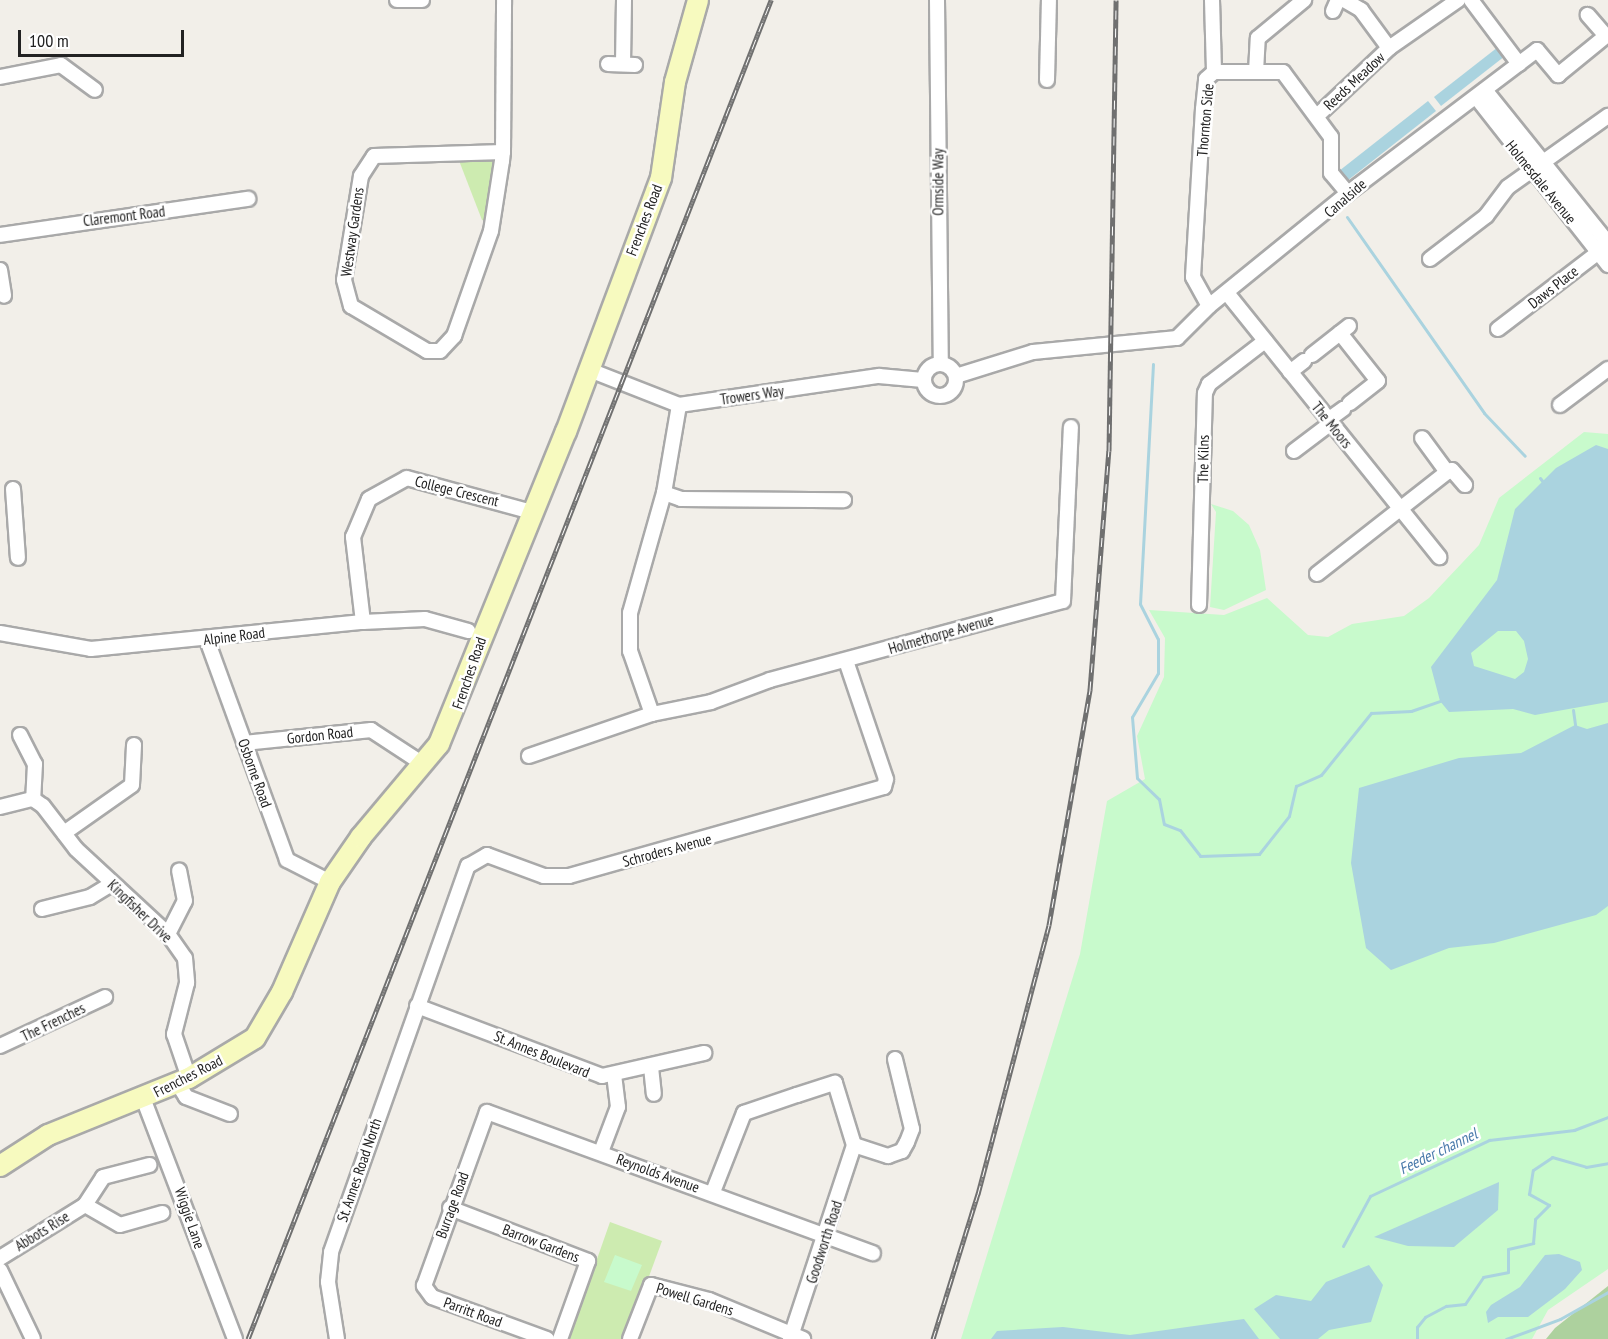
<!DOCTYPE html>
<style>
body{margin:0}
#map{position:relative;width:1608px;height:1339px;overflow:hidden;background:#f2efe9;font-family:"PT Sans Narrow",sans-serif}
div>[style]{position:absolute}
[style*='--x']{left:calc(var(--x)*1px);top:calc(var(--y)*1px);width:calc(var(--w)*1px);rotate:calc(var(--a)*1deg)}
.grass>*{inset:0;background:#cdebb0}
.forest>*{inset:0;background:#add19e}
.park>*{inset:0;background:#c8facc}
.water>*{inset:0;background:#aad3df}
.stream>*{height:3px;margin:-1.5px;padding:0 1.5px;transform-origin:1.5px;border-radius:1.5px;background:#aad3df}
.roads{filter:drop-shadow(2px 0 #a9a9a9) drop-shadow(-2px 0 #a9a9a9) drop-shadow(0 2px #a9a9a9) drop-shadow(0 -2px #a9a9a9)}
.street>*{height:14px;margin:-7px;padding:0 7px;transform-origin:7px;border-radius:7px;background:#fff}
.street>.ring{margin:-7px;padding:0;box-sizing:content-box;background:none;border:14px solid #fff;border-radius:50%}
.secondary>*{height:20px;margin:-10px;padding:0 10px;transform-origin:10px;border-radius:10px;background:#f7fabf}
.rail>*{height:5px;margin-top:-2.5px;transform-origin:0;background:repeating-linear-gradient(90deg,#fff 0 9px,#707070 0 18px);box-sizing:border-box;border-block:2px solid #707070}
span{translate:-50% -50%;white-space:nowrap;text-align:center;line-height:1.15;-webkit-text-stroke:5px #fff;paint-order:stroke}
.street-label{font-size:15px;color:#222}
.water-label{font-size:16px;color:#4a7aab;font-style:italic}
.scale{position:absolute;left:18px;top:30px;width:166px;height:27px;box-sizing:border-box;border:3px solid #222;border-top:0;padding-left:8px;font-size:18px;line-height:21px;white-space:nowrap;color:#222;-webkit-text-stroke:4px #fff;paint-order:stroke}
</style>
<div id="map">
<div class="grass">
<div style="clip-path:polygon(458px 158px,497px 158px,489px 222px,482px 220px)"></div>
<div style="clip-path:polygon(610px 1222px,662px 1241px,626px 1339px,569px 1339px)"></div>
</div>
<div class="forest">
<div style="clip-path:polygon(1608px 1286px,1608px 1339px,1546px 1339px,1555px 1328px)"></div>
</div>
<div class="park">
<div style="clip-path:polygon(1584px 432px,1608px 434px,1608px 1269px,1548px 1310px,1532px 1339px,961px 1339px,1080px 954px,1107px 801px,1145px 779px,1137px 736px,1164px 677px,1165px 638px,1149px 610px,1224px 615px,1267px 598px,1308px 635px,1328px 637px,1352px 624px,1404px 616px,1429px 598px,1479px 545px,1499px 498px)"></div>
<div style="clip-path:polygon(1211px 504px,1233px 511px,1249px 525px,1260px 550px,1266px 590px,1224px 610px,1210px 607px,1216px 512px)"></div>
<div style="clip-path:polygon(615px 1255px,642px 1265px,631px 1291px,604px 1282px)"></div>
</div>
<div class="water">
<div style="clip-path:polygon(1498px 47px,1505px 56px,1441px 106px,1434px 97px)"></div>
<div style="clip-path:polygon(1428px 101px,1436px 111px,1347px 181px,1339px 171px)"></div>
<div style="clip-path:polygon(evenodd,1596px 445px,1608px 449px,1608px 702px,1535px 715px,1513px 709px,1449px 712px,1440px 701px,1431px 667px,1497px 580px,1515px 509px,1556px 468px,1596px 445px,1498px 631px,1516px 631px,1524px 641px,1528px 659px,1524px 672px,1515px 679px,1474px 666px,1471px 653px,1498px 631px)"></div>
<div style="clip-path:polygon(1608px 723px,1608px 906px,1596px 915px,1494px 943px,1449px 948px,1391px 970px,1366px 948px,1351px 863px,1359px 788px,1459px 758px,1521px 753px,1575px 725px,1587px 729px)"></div>
<div style="clip-path:polygon(1499px 1182px,1498px 1210px,1454px 1247px,1408px 1246px,1374px 1237px)"></div>
<div style="clip-path:polygon(1559px 1254px,1580px 1262px,1582px 1270px,1565px 1289px,1528px 1317px,1498px 1317px,1488px 1323px,1486px 1312px,1491px 1305px,1520px 1287px,1545px 1255px)"></div>
<div style="clip-path:polygon(1369px 1265px,1383px 1285px,1371px 1322px,1329px 1330px,1318px 1339px,1280px 1339px,1254px 1309px,1276px 1295px,1311px 1301px,1326px 1282px)"></div>
<div style="clip-path:polygon(1244px 1319px,1259px 1339px,991px 1339px,997px 1331px,1063px 1327px,1130px 1335px)"></div>
</div>
<div class="stream">
<div style="--x:1347;--y:217;--w:239;--a:55"></div>
<div style="--x:1484;--y:413;--w:59;--a:46.4"></div>
<div style="--x:1153;--y:364;--w:240;--a:93.1"></div>
<div style="--x:1140;--y:604;--w:39;--a:63"></div>
<div style="--x:1158;--y:639;--w:34;--a:90"></div>
<div style="--x:1158;--y:673;--w:51;--a:120.6"></div>
<div style="--x:1132;--y:717;--w:61;--a:85.3"></div>
<div style="--x:1137;--y:778;--w:30;--a:44"></div>
<div style="--x:1159;--y:799;--w:25;--a:79"></div>
<div style="--x:1164;--y:824;--w:17;--a:21"></div>
<div style="--x:1180;--y:830;--w:33;--a:52"></div>
<div style="--x:1200;--y:856;--w:59;--a:-1.9"></div>
<div style="--x:1259;--y:854;--w:48;--a:-51.7"></div>
<div style="--x:1289;--y:816;--w:31;--a:-77"></div>
<div style="--x:1296;--y:786;--w:27;--a:-24"></div>
<div style="--x:1321;--y:775;--w:80;--a:-51.1"></div>
<div style="--x:1371;--y:713;--w:40;--a:-2.9"></div>
<div style="--x:1411;--y:711;--w:31;--a:-19"></div>
<div style="--x:1540;--y:478;--w:5;--a:53"></div>
<div style="--x:1573;--y:710;--w:15;--a:82"></div>
<div style="--x:1343;--y:1246;--w:57;--a:-61.6"></div>
<div style="--x:1370;--y:1196;--w:132;--a:-25.2"></div>
<div style="--x:1489;--y:1140;--w:86;--a:-6.7"></div>
<div style="--x:1574;--y:1130;--w:36;--a:-21"></div>
<div style="--x:1417;--y:1339;--w:12;--a:-90"></div>
<div style="--x:1417;--y:1327;--w:13;--a:-51"></div>
<div style="--x:1425;--y:1317;--w:24;--a:-28"></div>
<div style="--x:1446;--y:1306;--w:19;--a:-6"></div>
<div style="--x:1465;--y:1304;--w:32;--a:-56"></div>
<div style="--x:1483;--y:1277;--w:25;--a:-11"></div>
<div style="--x:1508;--y:1272;--w:23;--a:-90"></div>
<div style="--x:1508;--y:1249;--w:26;--a:-13"></div>
<div style="--x:1533;--y:1243;--w:24;--a:-85"></div>
<div style="--x:1535;--y:1219;--w:20;--a:-45"></div>
<div style="--x:1549;--y:1205;--w:23;--a:-151"></div>
<div style="--x:1529;--y:1194;--w:24;--a:-81"></div>
<div style="--x:1533;--y:1170;--w:23;--a:-34"></div>
<div style="--x:1552;--y:1157;--w:35;--a:16"></div>
<div style="--x:1586;--y:1167;--w:22;--a:-10"></div>
<div style="--x:1506;--y:1339;--w:58;--a:-20.3"></div>
<div style="--x:1560;--y:1319;--w:55;--a:-29.4"></div>
</div>
<div class="roads">
<div class="street">
<div style="--x:397;--y:0;--w:25;--a:0"></div>
<div style="--x:937;--y:0;--w:364;--a:89.4"></div>
<div style="--x:1212;--y:0;--w:72;--a:88.4"></div>
<div style="--x:1344;--y:0;--w:20;--a:30"></div>
<div style="--x:1361;--y:10;--w:47;--a:53.6"></div>
<div style="--x:1471;--y:0;--w:80;--a:53.1"></div>
<div style="--x:1333;--y:11;--w:12;--a:-66"></div>
<div style="--x:608;--y:64;--w:27;--a:2"></div>
<div style="--x:623;--y:64;--w:64;--a:-89.1"></div>
<div style="--x:1256;--y:72;--w:34;--a:-87"></div>
<div style="--x:1258;--y:38;--w:60;--a:-39.6"></div>
<div style="--x:0;--y:77;--w:62;--a:-11.1"></div>
<div style="--x:61;--y:65;--w:42;--a:36.3"></div>
<div style="--x:1047;--y:80;--w:80;--a:-88.6"></div>
<div style="--x:1485;--y:90;--w:196;--a:51.2"></div>
<div style="--x:1476;--y:97;--w:214;--a:51.8"></div>
<div style="--x:1318;--y:115;--w:98;--a:-43.3"></div>
<div style="--x:1389;--y:48;--w:84;--a:-34.8"></div>
<div style="--x:503;--y:152;--w:129;--a:178.2"></div>
<div style="--x:374;--y:156;--w:24;--a:123"></div>
<div style="--x:361;--y:176;--w:105;--a:99.3"></div>
<div style="--x:344;--y:280;--w:27;--a:75"></div>
<div style="--x:351;--y:306;--w:88;--a:30.6"></div>
<div style="--x:427;--y:351;--w:13;--a:0"></div>
<div style="--x:440;--y:351;--w:21;--a:-47"></div>
<div style="--x:454;--y:336;--w:111;--a:-70.6"></div>
<div style="--x:491;--y:231;--w:71;--a:-81.1"></div>
<div style="--x:502;--y:161;--w:9;--a:-84"></div>
<div style="--x:503;--y:152;--w:152;--a:-89.6"></div>
<div style="--x:0;--y:235;--w:251;--a:-8.3"></div>
<div style="--x:1430;--y:259;--w:71;--a:-37.5"></div>
<div style="--x:1486;--y:216;--w:36;--a:-53"></div>
<div style="--x:1508;--y:187;--w:123;--a:-35.4"></div>
<div style="--x:0;--y:270;--w:26;--a:81"></div>
<div style="--x:1227;--y:293;--w:339;--a:51.2"></div>
<div style="--x:1209;--y:306;--w:33;--a:-119"></div>
<div style="--x:1193;--y:277;--w:168;--a:-86.6"></div>
<div style="--x:1203;--y:109;--w:30;--a:-84"></div>
<div style="--x:1206;--y:79;--w:11;--a:-41"></div>
<div style="--x:1214;--y:72;--w:69;--a:0"></div>
<div style="--x:1283;--y:72;--w:81;--a:53.6"></div>
<div style="--x:1331;--y:137;--w:36;--a:90"></div>
<div style="--x:1331;--y:173;--w:26;--a:50"></div>
<div style="--x:1498;--y:329;--w:133;--a:-37.4"></div>
<div style="--x:1340;--y:333;--w:61;--a:51.6"></div>
<div style="--x:1378;--y:381;--w:36;--a:142"></div>
<div style="--x:1312;--y:355;--w:47;--a:-38.1"></div>
<div class="ring" style="left:924px;top:364px;width:18px;height:18px"></div>
<div style="--x:587;--y:369;--w:99;--a:21.4"></div>
<div style="--x:679;--y:405;--w:202;--a:-8.3"></div>
<div style="--x:879;--y:376;--w:44;--a:5.2"></div>
<div style="--x:1290;--y:372;--w:18;--a:-38"></div>
<div style="--x:956;--y:376;--w:81;--a:-17.3"></div>
<div style="--x:1033;--y:352;--w:145;--a:-5.6"></div>
<div style="--x:1177;--y:338;--w:45;--a:-45"></div>
<div style="--x:1209;--y:306;--w:179;--a:-39.1"></div>
<div style="--x:1348;--y:193;--w:237;--a:-37.1"></div>
<div style="--x:1537;--y:50;--w:33;--a:50"></div>
<div style="--x:1558;--y:75;--w:62;--a:-39.1"></div>
<div style="--x:1606;--y:36;--w:28;--a:-131"></div>
<div style="--x:1560;--y:405;--w:60;--a:-36.9"></div>
<div style="--x:1328;--y:420;--w:19;--a:-36"></div>
<div style="--x:1294;--y:451;--w:46;--a:-37.1"></div>
<div style="--x:1447;--y:472;--w:5;--a:-22"></div>
<div style="--x:1452;--y:470;--w:20;--a:49"></div>
<div style="--x:13;--y:489;--w:69;--a:85.9"></div>
<div style="--x:664;--y:493;--w:18;--a:19"></div>
<div style="--x:681;--y:499;--w:163;--a:0.4"></div>
<div style="--x:1317;--y:574;--w:165;--a:-38.1"></div>
<div style="--x:1447;--y:472;--w:42;--a:-126.3"></div>
<div style="--x:1199;--y:605;--w:212;--a:-88.4"></div>
<div style="--x:1205;--y:393;--w:10;--a:-66"></div>
<div style="--x:1209;--y:384;--w:71;--a:-37.5"></div>
<div style="--x:363;--y:622;--w:86;--a:-96.7"></div>
<div style="--x:353;--y:537;--w:41;--a:-67.2"></div>
<div style="--x:369;--y:499;--w:43;--a:-28.9"></div>
<div style="--x:407;--y:478;--w:130;--a:15.2"></div>
<div style="--x:0;--y:633;--w:92;--a:10"></div>
<div style="--x:91;--y:649;--w:273;--a:-5.7"></div>
<div style="--x:363;--y:622;--w:62;--a:-2.8"></div>
<div style="--x:425;--y:619;--w:45;--a:15.6"></div>
<div style="--x:207;--y:640;--w:234;--a:70"></div>
<div style="--x:287;--y:860;--w:48;--a:27.1"></div>
<div style="--x:652;--y:714;--w:67;--a:-109.2"></div>
<div style="--x:630;--y:651;--w:38;--a:-90"></div>
<div style="--x:630;--y:613;--w:125;--a:-74.2"></div>
<div style="--x:664;--y:493;--w:89;--a:-80.3"></div>
<div style="--x:20;--y:735;--w:33;--a:63"></div>
<div style="--x:35;--y:764;--w:35;--a:93"></div>
<div style="--x:244;--y:743;--w:128;--a:-5.8"></div>
<div style="--x:371;--y:730;--w:62;--a:33.2"></div>
<div style="--x:529;--y:756;--w:130;--a:-18.9"></div>
<div style="--x:652;--y:714;--w:60;--a:-11.5"></div>
<div style="--x:711;--y:702;--w:63;--a:-20.4"></div>
<div style="--x:770;--y:680;--w:303;--a:-15.1"></div>
<div style="--x:1063;--y:601;--w:174;--a:-87.4"></div>
<div style="--x:0;--y:807;--w:34;--a:-14"></div>
<div style="--x:33;--y:799;--w:12;--a:35"></div>
<div style="--x:43;--y:806;--w:54;--a:52.5"></div>
<div style="--x:76;--y:849;--w:125;--a:42.7"></div>
<div style="--x:168;--y:934;--w:29;--a:55"></div>
<div style="--x:185;--y:958;--w:25;--a:85"></div>
<div style="--x:187;--y:983;--w:53;--a:104.3"></div>
<div style="--x:174;--y:1034;--w:46;--a:71.2"></div>
<div style="--x:64;--y:833;--w:83;--a:-35.2"></div>
<div style="--x:132;--y:785;--w:40;--a:-87.1"></div>
<div style="--x:42;--y:909;--w:49;--a:-14"></div>
<div style="--x:90;--y:897;--w:26;--a:-31"></div>
<div style="--x:168;--y:934;--w:37;--a:-63"></div>
<div style="--x:185;--y:901;--w:31;--a:-101"></div>
<div style="--x:417;--y:1006;--w:198;--a:20.7"></div>
<div style="--x:602;--y:1076;--w:105;--a:-12.7"></div>
<div style="--x:0;--y:1046;--w:116;--a:-25"></div>
<div style="--x:651;--y:1067;--w:27;--a:84"></div>
<div style="--x:178;--y:1084;--w:15;--a:58"></div>
<div style="--x:186;--y:1097;--w:47;--a:21.1"></div>
<div style="--x:143;--y:1098;--w:258;--a:69.1"></div>
<div style="--x:601;--y:1152;--w:48;--a:-69.3"></div>
<div style="--x:618;--y:1107;--w:32;--a:-97"></div>
<div style="--x:713;--y:1192;--w:85;--a:-68.6"></div>
<div style="--x:744;--y:1113;--w:56;--a:-18.8"></div>
<div style="--x:797;--y:1095;--w:40;--a:-18"></div>
<div style="--x:835;--y:1083;--w:65;--a:73"></div>
<div style="--x:85;--y:1205;--w:40;--a:29.7"></div>
<div style="--x:120;--y:1225;--w:44;--a:-15.9"></div>
<div style="--x:450;--y:1208;--w:148;--a:21"></div>
<div style="--x:588;--y:1261;--w:83;--a:109.7"></div>
<div style="--x:0;--y:1258;--w:100;--a:-31.9"></div>
<div style="--x:85;--y:1205;--w:33;--a:-57"></div>
<div style="--x:103;--y:1177;--w:48;--a:-14.6"></div>
<div style="--x:0;--y:1270;--w:76;--a:64.4"></div>
<div style="--x:337;--y:1339;--w:58;--a:-99"></div>
<div style="--x:328;--y:1282;--w:30;--a:-84"></div>
<div style="--x:331;--y:1252;--w:410;--a:-70.5"></div>
<div style="--x:468;--y:866;--w:22;--a:-30"></div>
<div style="--x:487;--y:855;--w:61;--a:20.2"></div>
<div style="--x:544;--y:876;--w:25;--a:0"></div>
<div style="--x:569;--y:876;--w:327;--a:-15.8"></div>
<div style="--x:884;--y:787;--w:8;--a:-76"></div>
<div style="--x:886;--y:779;--w:125;--a:-108.7"></div>
<div style="--x:547;--y:1339;--w:122;--a:-159.9"></div>
<div style="--x:432;--y:1297;--w:14;--a:-126"></div>
<div style="--x:424;--y:1286;--w:185;--a:-70.1"></div>
<div style="--x:487;--y:1112;--w:411;--a:20.1"></div>
<div style="--x:630;--y:1339;--w:58;--a:-68.7"></div>
<div style="--x:651;--y:1285;--w:60;--a:14.5"></div>
<div style="--x:709;--y:1300;--w:102;--a:22.5"></div>
<div style="--x:790;--y:1339;--w:204;--a:-71.7"></div>
<div style="--x:854;--y:1145;--w:36;--a:18"></div>
<div style="--x:888;--y:1156;--w:15;--a:-20"></div>
<div style="--x:902;--y:1151;--w:10;--a:-61"></div>
<div style="--x:907;--y:1142;--w:14;--a:-69"></div>
<div style="--x:912;--y:1129;--w:72;--a:-103.7"></div>
</div>
<div class="secondary">
<div style="--x:0;--y:1166;--w:57;--a:-32.9"></div>
<div style="--x:48;--y:1135;--w:152;--a:-22"></div>
<div style="--x:189;--y:1078;--w:77;--a:-31.2"></div>
<div style="--x:255;--y:1038;--w:53;--a:-59.6"></div>
<div style="--x:282;--y:992;--w:120;--a:-66.4"></div>
<div style="--x:330;--y:882;--w:55;--a:-55.4"></div>
<div style="--x:361;--y:837;--w:121;--a:-50"></div>
<div style="--x:439;--y:744;--w:337;--a:-67.9"></div>
<div style="--x:566;--y:432;--w:271;--a:-69.5"></div>
<div style="--x:661;--y:178;--w:97;--a:-81.7"></div>
<div style="--x:675;--y:82;--w:85;--a:-74.3"></div>
</div>
</div>
<div class="rail">
<div style="--x:248;--y:1339;--w:1438;--a:-68.66"></div>
<div style="--x:933;--y:1339;--w:152;--a:-72.8"></div>
<div style="--x:978;--y:1194;--w:278;--a:-75.2"></div>
<div style="--x:1049;--y:925;--w:239;--a:-80.1"></div>
<div style="--x:1090;--y:690;--w:240;--a:-85.5"></div>
<div style="--x:1109;--y:451;--w:451;--a:-89.1"></div>
</div>
<div class="street-label">
<span style="left:1354px;top:81px;rotate:-43deg">Reeds Meadow</span>
<span style="left:1205px;top:120px;rotate:-85deg">Thornton Side</span>
<span style="left:938px;top:182px;rotate:-90deg">Ormside Way</span>
<span style="left:1541px;top:182px;rotate:51deg">Holmesdale Avenue</span>
<span style="left:1345px;top:198px;rotate:-41deg">Canalside</span>
<span style="left:124px;top:216px;rotate:-7deg">Claremont Road</span>
<span style="left:644px;top:220px;rotate:-69deg">Frenches Road</span>
<span style="left:352px;top:232px;rotate:-82deg">Westway Gardens</span>
<span style="left:1553px;top:287px;rotate:-38deg">Daws Place</span>
<span style="left:752px;top:395px;rotate:-8deg">Trowers Way</span>
<span style="left:1332px;top:425px;rotate:51deg">The Moors</span>
<span style="left:1203px;top:459px;rotate:-89deg">The Kilns</span>
<span style="left:457px;top:491px;rotate:14deg">College Crescent</span>
<span style="left:941px;top:634px;rotate:-16deg">Holmethorpe Avenue</span>
<span style="left:234px;top:636px;rotate:-7deg">Alpine Road</span>
<span style="left:469px;top:673px;rotate:-71deg">Frenches Road</span>
<span style="left:320px;top:735px;rotate:-6deg">Gordon Road</span>
<span style="left:255px;top:773px;rotate:70deg">Osborne Road</span>
<span style="left:667px;top:850px;rotate:-15deg">Schroders Avenue</span>
<span style="left:140px;top:911px;rotate:44deg">Kingfisher Drive</span>
<span style="left:53px;top:1022px;rotate:-26deg">The Frenches</span>
<span style="left:542px;top:1054px;rotate:22deg">St. Annes Boulevard</span>
<span style="left:188px;top:1076px;rotate:-27deg">Frenches Road</span>
<span style="left:359px;top:1170px;rotate:-71deg">St. Annes Road North</span>
<span style="left:658px;top:1173px;rotate:20deg">Reynolds Avenue</span>
<span style="left:452px;top:1205px;rotate:-70deg">Burrage Road</span>
<span style="left:190px;top:1218px;rotate:71deg">Wiggie Lane</span>
<span style="left:42px;top:1231px;rotate:-32deg">Abbots Rise</span>
<span style="left:824px;top:1242px;rotate:-72deg">Goodworth Road</span>
<span style="left:541px;top:1243px;rotate:21deg">Barrow Gardens</span>
<span style="left:695px;top:1299px;rotate:17deg">Powell Gardens</span>
<span style="left:473px;top:1312px;rotate:20deg">Parritt Road</span>
</div>
<div class="water-label">
<span style="left:1438px;top:1151px;rotate:-26deg">Feeder channel</span>
</div>
<div class="scale">100 m</div>
</div>
